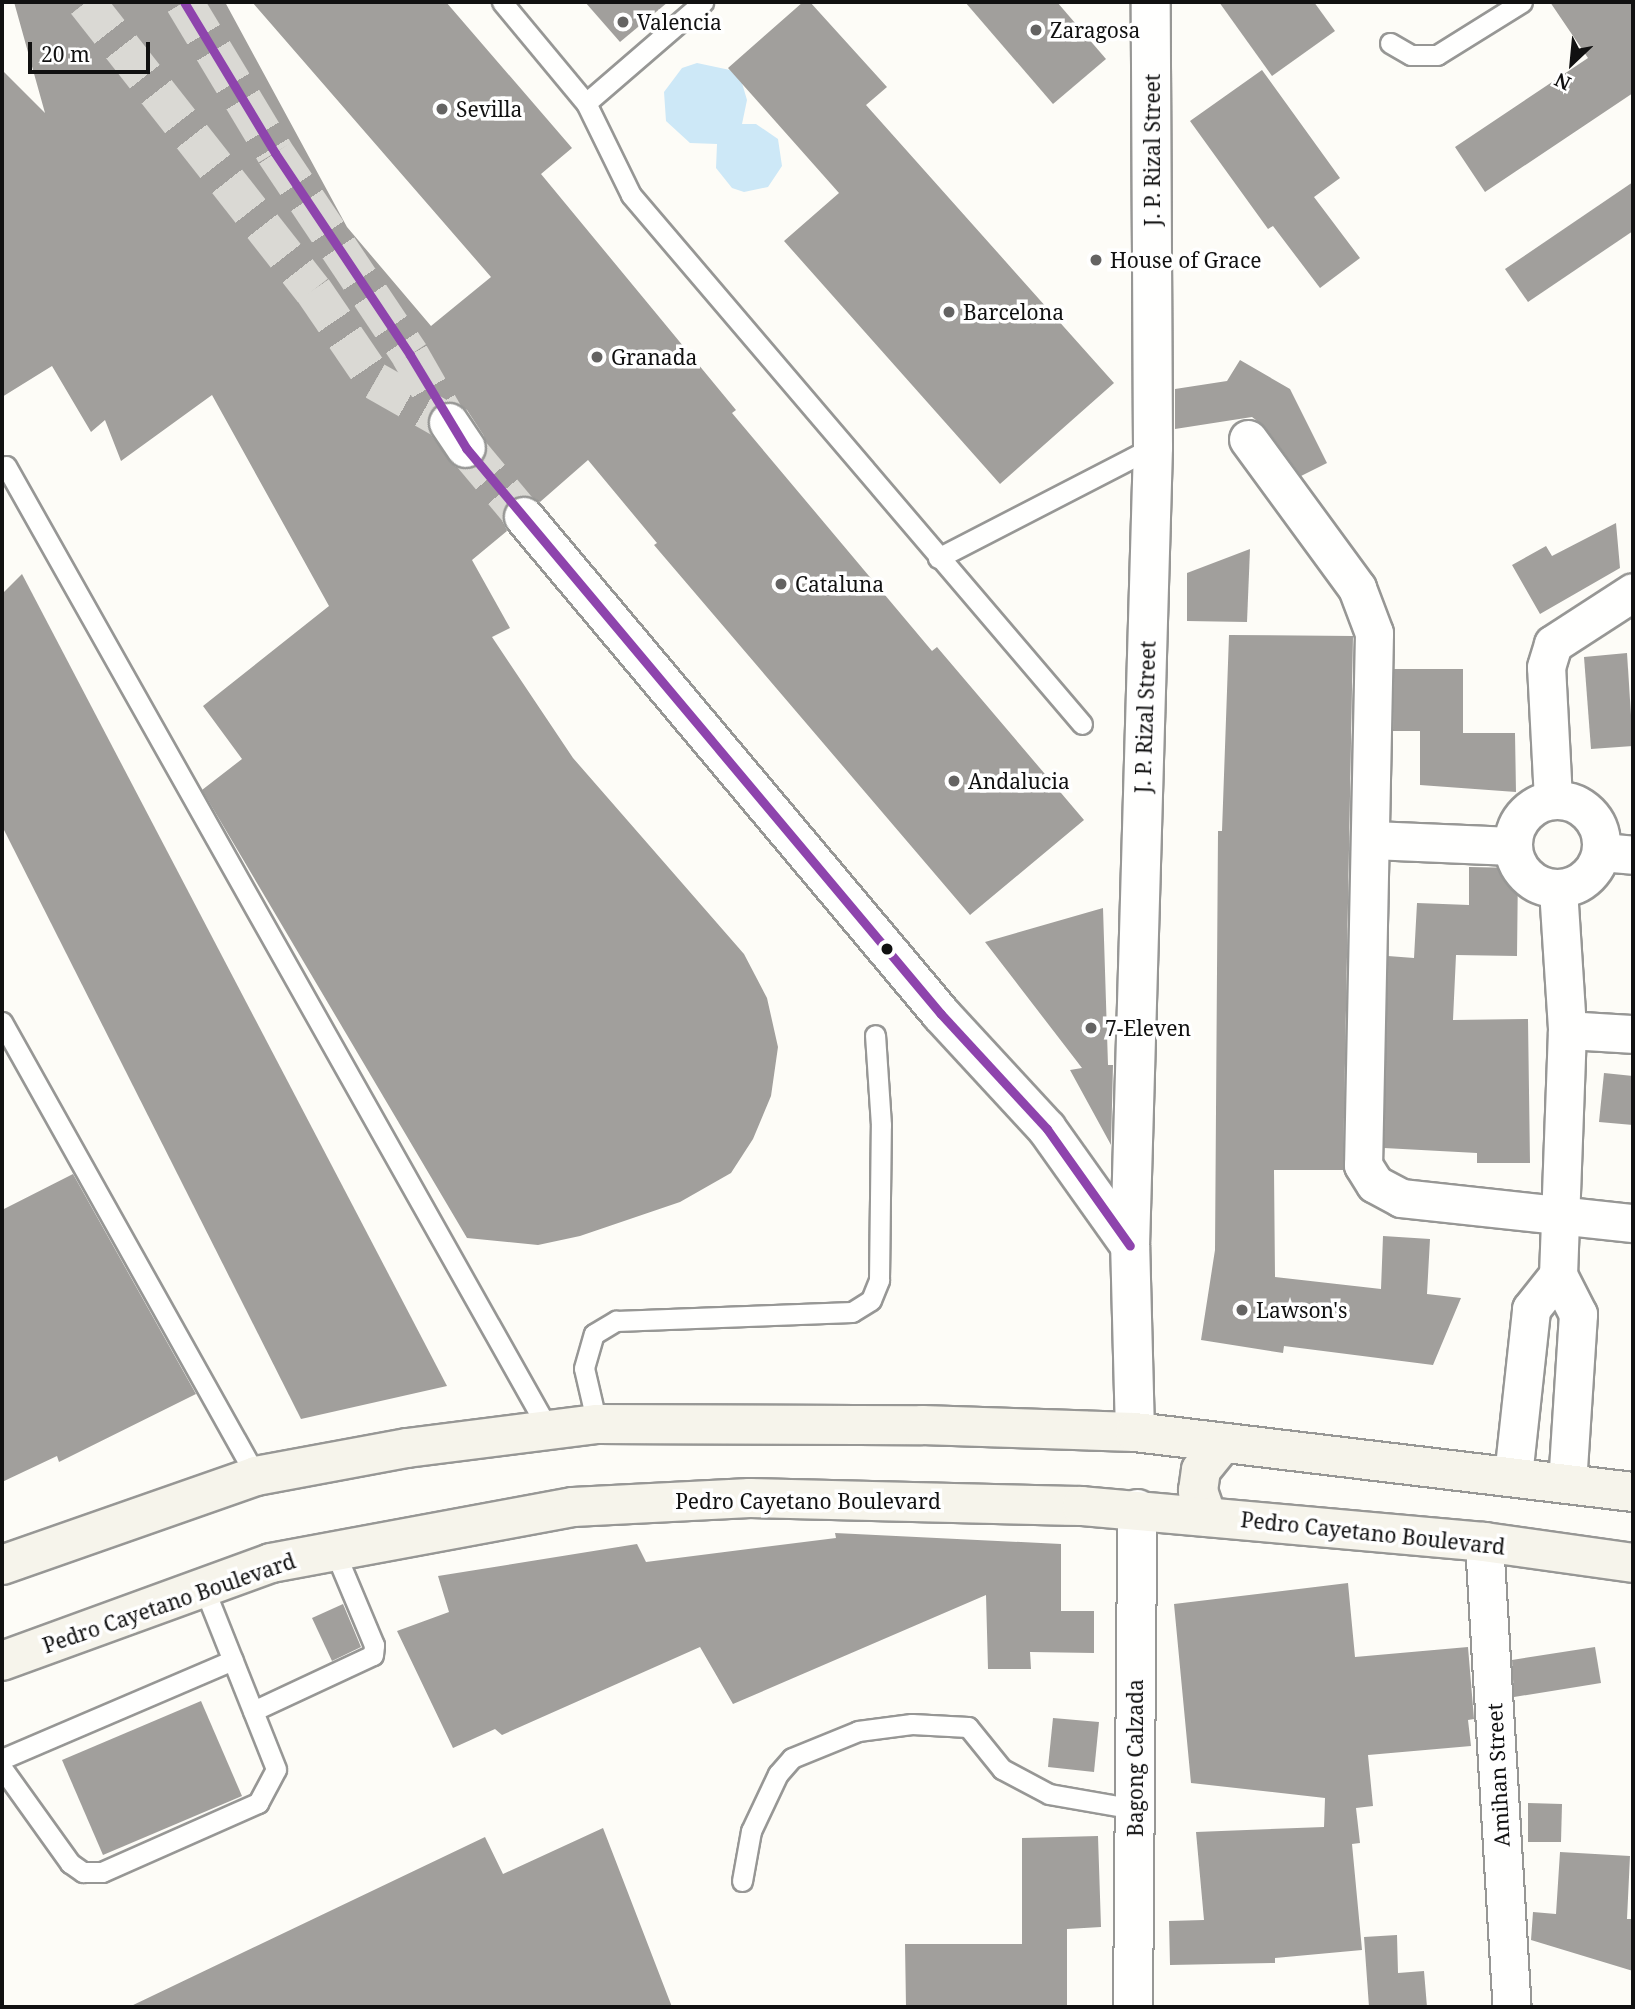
<!DOCTYPE html>
<style>
body{margin:0}
#map{position:relative;width:1635px;height:2009px;overflow:hidden;background:#fdfcf7;font-family:"Noto Serif",serif}
div>[style]{position:absolute}
[style*='--x']{left:calc(var(--x)*1px);top:calc(var(--y)*1px);width:calc(var(--w)*1px);rotate:calc(var(--a)*1deg)}
.water>*{inset:0;background:#cde8f7}
.building>*{inset:0;background:#a19f9c}
.tertiary-tunnel>*{height:38px;margin-top:-19px;transform-origin:0;background:repeating-linear-gradient(90deg,#dad9d4 0 38px,transparent 0 57px)}
.roads{filter:drop-shadow(2px 0 #979795) drop-shadow(-2px 0 #979795) drop-shadow(0 2px #979795) drop-shadow(0 -2px #979795)}
.service>*{height:19px;margin:-9.5px;padding:0 9.5px;transform-origin:9.5px;border-radius:9.5px;background:#fffffe}
.minor>*{height:37px;margin:-18.5px;padding:0 18.5px;transform-origin:18.5px;border-radius:18.5px;background:#fffffe}
.minor>.ring{margin:-18.5px;padding:0;box-sizing:content-box;background:none;border:37px solid #fffffe;border-radius:50%}
.tertiary>*{height:38px;margin:-19px;padding:0 19px;transform-origin:19px;border-radius:19px;background:#fffffe}
.secondary>*{height:38px;margin:-19px;padding:0 19px;transform-origin:19px;border-radius:19px;background:#f6f4eb}
.bus-1>*{height:9px;margin:-4.5px;padding:0 4.5px;transform-origin:4.5px;border-radius:4.5px;background:#8e44ad}
.dots>*{width:19px;height:19px;translate:-50% -50%;box-sizing:border-box;border:4px solid #fff;border-radius:50%}
span{translate:-50% -50%;white-space:nowrap;text-align:center;line-height:1.15;-webkit-text-stroke:7px #fff;paint-order:stroke}
.poi-label{font-size:21px;color:#111}
.left{translate:0 -50%;text-align:left}
.street-label{font-size:21px;color:#111}
.frame{position:absolute;inset:0;border:4px solid #111;pointer-events:none}
.north{position:absolute;left:1537px;top:28px;width:70px;height:70px;-webkit-text-stroke:5px #fff;paint-order:stroke;rotate:206deg;font-size:19px;font-weight:700;line-height:28px;text-align:center;color:#111}
.north::after{content:'';display:block;margin:auto;width:24px;height:32px;background:#111;clip-path:polygon(50% 0,100% 100%,50% 72%,0 100%)}
.scale{position:absolute;left:28px;top:42px;width:122px;height:32px;box-sizing:border-box;border:4px solid #111;border-top:0;padding-left:9px;font-size:21px;line-height:24px;white-space:nowrap;color:#111;-webkit-text-stroke:5px #fff;paint-order:stroke}
</style>
<div id="map">
<div class="water">
<div style="clip-path:polygon(697px 63px,730px 70px,742px 83px,747px 100px,742px 124px,756px 124px,778px 139px,782px 166px,768px 187px,744px 192px,732px 188px,716px 168px,717px 144px,690px 143px,666px 121px,664px 92px,682px 68px)"></div>
</div>
<div class="building">
<div style="clip-path:polygon(evenodd,14px 2px,225px 2px,347px 227px,431px 326px,491px 277px,252px 2px,446px 2px,572px 148px,541px 174px,736px 410px,732px 413px,932px 651px,937px 647px,1084px 820px,970px 915px,654px 545px,657px 543px,588px 460px,540px 502px,521px 495px,509px 501px,502px 520px,507px 531px,472px 560px,510px 628px,492px 637px,573px 758px,744px 954px,767px 998px,778px 1047px,771px 1096px,753px 1139px,731px 1173px,680px 1202px,580px 1236px,538px 1245px,467px 1238px,202px 790px,242px 759px,203px 706px,329px 606px,212px 395px,121px 461px,105px 420px,91px 432px,52px 366px,2px 397px,2px 70px,45px 113px,14px 2px,448px 401px,467px 410px,484px 436px,486px 457px,478px 466px,456px 467px,431px 435px,430px 413px,448px 401px)"></div>
<div style="clip-path:polygon(585px 2px,668px 2px,620px 42px)"></div>
<div style="clip-path:polygon(803px 2px,810px 2px,887px 87px,866px 105px,1114px 383px,1000px 484px,784px 241px,839px 193px,728px 68px)"></div>
<div style="clip-path:polygon(965px 2px,1057px 2px,1106px 59px,1053px 104px)"></div>
<div style="clip-path:polygon(1219px 2px,1314px 2px,1335px 31px,1272px 76px)"></div>
<div style="clip-path:polygon(1550px 2px,1633px 2px,1633px 93px,1485px 192px,1455px 147px,1588px 58px)"></div>
<div style="clip-path:polygon(1262px 70px,1340px 178px,1314px 197px,1360px 258px,1320px 288px,1273px 226px,1268px 229px,1190px 121px)"></div>
<div style="clip-path:polygon(1633px 182px,1633px 231px,1528px 302px,1505px 269px)"></div>
<div style="clip-path:polygon(1240px 360px,1290px 389px,1327px 463px,1301px 476px,1265px 427px,1252px 417px,1175px 429px,1175px 389px,1227px 381px)"></div>
<div style="clip-path:polygon(1616px 523px,1620px 568px,1540px 614px,1512px 565px,1546px 546px,1552px 556px)"></div>
<div style="clip-path:polygon(1250px 549px,1247px 622px,1187px 621px,1187px 573px)"></div>
<div style="clip-path:polygon(22px 574px,354px 1208px,447px 1386px,301px 1419px,2px 826px,2px 594px)"></div>
<div style="clip-path:polygon(1229px 635px,1353px 636px,1343px 1170px,1274px 1170px,1275px 1277px,1381px 1289px,1383px 1236px,1430px 1239px,1427px 1294px,1461px 1298px,1433px 1365px,1284px 1346px,1283px 1353px,1201px 1340px,1215px 1250px,1218px 831px,1222px 831px)"></div>
<div style="clip-path:polygon(1627px 653px,1633px 746px,1591px 749px,1584px 657px)"></div>
<div style="clip-path:polygon(1394px 669px,1463px 669px,1463px 733px,1515px 733px,1516px 792px,1420px 785px,1420px 731px,1393px 731px)"></div>
<div style="clip-path:polygon(1469px 867px,1518px 868px,1517px 956px,1456px 955px,1453px 1020px,1528px 1019px,1530px 1163px,1477px 1163px,1477px 1153px,1384px 1148px,1388px 956px,1414px 958px,1417px 903px,1469px 905px)"></div>
<div style="clip-path:polygon(1103px 908px,1108px 1065px,1113px 1065px,1111px 1145px,1070px 1070px,1082px 1068px,985px 942px)"></div>
<div style="clip-path:polygon(1604px 1073px,1633px 1076px,1633px 1125px,1599px 1122px)"></div>
<div style="clip-path:polygon(73px 1174px,196px 1394px,59px 1462px,57px 1456px,2px 1482px,2px 1210px)"></div>
<div style="clip-path:polygon(835px 1533px,1061px 1544px,1061px 1611px,1094px 1611px,1094px 1653px,1030px 1652px,1031px 1669px,988px 1669px,986px 1595px,733px 1704px,700px 1647px,502px 1735px,495px 1729px,453px 1748px,397px 1631px,449px 1612px,438px 1576px,637px 1544px,646px 1562px,836px 1538px)"></div>
<div style="clip-path:polygon(1348px 1583px,1355px 1657px,1468px 1647px,1474px 1719px,1468px 1720px,1471px 1746px,1368px 1755px,1373px 1806px,1356px 1808px,1360px 1843px,1352px 1844px,1362px 1950px,1275px 1958px,1275px 1963px,1170px 1965px,1169px 1921px,1204px 1920px,1196px 1832px,1324px 1827px,1325px 1798px,1191px 1783px,1174px 1604px)"></div>
<div style="clip-path:polygon(343px 1604px,361px 1647px,332px 1661px,312px 1618px)"></div>
<div style="clip-path:polygon(1595px 1647px,1601px 1683px,1514px 1697px,1512px 1660px)"></div>
<div style="clip-path:polygon(201px 1701px,242px 1796px,103px 1855px,62px 1760px)"></div>
<div style="clip-path:polygon(1053px 1718px,1099px 1722px,1094px 1772px,1048px 1767px)"></div>
<div style="clip-path:polygon(1528px 1803px,1562px 1804px,1561px 1842px,1528px 1842px)"></div>
<div style="clip-path:polygon(603px 1828px,672px 2007px,129px 2007px,485px 1837px,503px 1874px)"></div>
<div style="clip-path:polygon(1098px 1836px,1101px 1927px,1067px 1929px,1067px 2007px,906px 2007px,905px 1944px,1022px 1944px,1022px 1838px)"></div>
<div style="clip-path:polygon(1560px 1852px,1630px 1856px,1627px 1919px,1633px 1919px,1633px 1971px,1531px 1940px,1533px 1912px,1556px 1914px)"></div>
<div style="clip-path:polygon(1397px 1935px,1398px 1973px,1424px 1971px,1427px 2007px,1369px 2007px,1364px 1937px)"></div>
</div>
<div class="tertiary-tunnel">
<div style="--x:86;--y:2;--w:367;--a:51.8"></div>
<div style="--x:313;--y:290;--w:110;--a:55.7"></div>
<div style="--x:375;--y:381;--w:85;--a:29.6"></div>
<div style="--x:184;--y:2;--w:176;--a:58.9"></div>
<div style="--x:275;--y:153;--w:243;--a:56.2"></div>
<div style="--x:410;--y:355;--w:78;--a:60.2"></div>
<div style="--x:466;--y:448;--w:90;--a:50"></div>
</div>
<div class="roads">
<div class="service">
<div style="--x:502;--y:2;--w:131;--a:50.3"></div>
<div style="--x:586;--y:103;--w:102;--a:63.9"></div>
<div style="--x:631;--y:195;--w:695;--a:49.55"></div>
<div style="--x:1390;--y:43;--w:24;--a:30"></div>
<div style="--x:1411;--y:55;--w:26;--a:0"></div>
<div style="--x:1437;--y:55;--w:100;--a:-31.9"></div>
<div style="--x:586;--y:103;--w:155;--a:-40.8"></div>
<div style="--x:6;--y:466;--w:1103;--a:60.62"></div>
<div style="--x:938;--y:558;--w:242;--a:-27.3"></div>
<div style="--x:2;--y:1022;--w:520;--a:60.77"></div>
<div style="--x:597;--y:1424;--w:57;--a:-103.1"></div>
<div style="--x:584;--y:1368;--w:35;--a:-74"></div>
<div style="--x:594;--y:1334;--w:26;--a:-31"></div>
<div style="--x:616;--y:1321;--w:236;--a:-2.2"></div>
<div style="--x:852;--y:1312;--w:22;--a:-32"></div>
<div style="--x:871;--y:1300;--w:22;--a:-68"></div>
<div style="--x:879;--y:1280;--w:155;--a:-89.3"></div>
<div style="--x:881;--y:1125;--w:90;--a:-93.8"></div>
<div style="--x:253;--y:1711;--w:132;--a:-25"></div>
<div style="--x:373;--y:1655;--w:10;--a:-84"></div>
<div style="--x:374;--y:1645;--w:103;--a:-112.8"></div>
<div style="--x:2;--y:1759;--w:251;--a:-23.2"></div>
<div style="--x:2;--y:1768;--w:117;--a:54.4"></div>
<div style="--x:70;--y:1863;--w:16;--a:35"></div>
<div style="--x:83;--y:1872;--w:19;--a:0"></div>
<div style="--x:102;--y:1872;--w:171;--a:-23.9"></div>
<div style="--x:258;--y:1803;--w:38;--a:-62"></div>
<div style="--x:276;--y:1769;--w:195;--a:-111.7"></div>
<div style="--x:742;--y:1881;--w:51;--a:-79.8"></div>
<div style="--x:751;--y:1831;--w:63;--a:-64.7"></div>
<div style="--x:778;--y:1774;--w:21;--a:-49"></div>
<div style="--x:792;--y:1758;--w:71;--a:-22.2"></div>
<div style="--x:858;--y:1731;--w:54;--a:-7.4"></div>
<div style="--x:912;--y:1724;--w:56;--a:3.1"></div>
<div style="--x:968;--y:1727;--w:54;--a:51"></div>
<div style="--x:1002;--y:1769;--w:53;--a:28"></div>
<div style="--x:1049;--y:1794;--w:87;--a:9.9"></div>
</div>
<div class="minor">
<div style="--x:1248;--y:439;--w:185;--a:53.8"></div>
<div style="--x:1357;--y:588;--w:48;--a:69.3"></div>
<div style="--x:1374;--y:633;--w:532;--a:91.18"></div>
<div style="--x:1363;--y:1165;--w:22;--a:58"></div>
<div style="--x:1375;--y:1184;--w:30;--a:28"></div>
<div style="--x:1401;--y:1198;--w:233;--a:6.2"></div>
<div style="--x:1553;--y:799;--w:132;--a:-93"></div>
<div style="--x:1546;--y:667;--w:24;--a:-73"></div>
<div style="--x:1553;--y:644;--w:95;--a:-33"></div>
<div class="ring" style="left:1513px;top:800px;width:51px;height:51px"></div>
<div style="--x:1372;--y:840;--w:140;--a:2.5"></div>
<div style="--x:1601;--y:852;--w:32;--a:5"></div>
<div style="--x:1558;--y:889;--w:141;--a:86.3"></div>
<div style="--x:1567;--y:1030;--w:245;--a:92.1"></div>
<div style="--x:1558;--y:1275;--w:44;--a:62.9"></div>
<div style="--x:1578;--y:1314;--w:168;--a:93.7"></div>
<div style="--x:1567;--y:1030;--w:66;--a:3.5"></div>
<div style="--x:1513;--y:1476;--w:168;--a:-83.8"></div>
<div style="--x:1531;--y:1309;--w:43;--a:-51.5"></div>
<div style="--x:1484;--y:1542;--w:466;--a:86.6"></div>
</div>
<div class="tertiary">
<div style="--x:449;--y:423;--w:30;--a:56"></div>
<div style="--x:524;--y:517;--w:649;--a:50"></div>
<div style="--x:941;--y:1014;--w:156;--a:47.3"></div>
<div style="--x:1047;--y:1129;--w:143;--a:54.6"></div>
<div style="--x:1135;--y:1432;--w:186;--a:-91.5"></div>
<div style="--x:1130;--y:1246;--w:799;--a:-88.35"></div>
<div style="--x:1153;--y:447;--w:445;--a:-90.3"></div>
<div style="--x:1133;--y:2007;--w:498;--a:-89.5"></div>
</div>
<div class="secondary">
<div style="--x:1207;--y:1517;--w:28;--a:-109"></div>
<div style="--x:1198;--y:1491;--w:21;--a:-82"></div>
<div style="--x:1201;--y:1470;--w:35;--a:-51"></div>
<div style="--x:2;--y:1565;--w:269;--a:-19.3"></div>
<div style="--x:256;--y:1476;--w:154;--a:-10.5"></div>
<div style="--x:407;--y:1448;--w:192;--a:-7.2"></div>
<div style="--x:597;--y:1424;--w:325;--a:0.2"></div>
<div style="--x:922;--y:1425;--w:213;--a:1.9"></div>
<div style="--x:1135;--y:1432;--w:502;--a:6.87"></div>
<div style="--x:2;--y:1661;--w:286;--a:-20"></div>
<div style="--x:271;--y:1563;--w:307;--a:-10.5"></div>
<div style="--x:573;--y:1507;--w:177;--a:-2.9"></div>
<div style="--x:750;--y:1498;--w:332;--a:1.4"></div>
<div style="--x:1082;--y:1506;--w:404;--a:5.1"></div>
<div style="--x:1484;--y:1542;--w:150;--a:8"></div>
</div>
</div>
<div class="bus-1">
<div style="--x:184;--y:2;--w:176;--a:58.9"></div>
<div style="--x:275;--y:153;--w:243;--a:56.2"></div>
<div style="--x:410;--y:355;--w:109;--a:58.9"></div>
<div style="--x:466;--y:448;--w:739;--a:50"></div>
<div style="--x:941;--y:1014;--w:156;--a:47.3"></div>
<div style="--x:1047;--y:1129;--w:143;--a:54.6"></div>
</div>
<div class="dots">
<div style="left:623px;top:22px;background:#646362"></div>
<div style="left:1036px;top:30px;background:#646362"></div>
<div style="left:442px;top:109px;background:#646362"></div>
<div style="left:1096px;top:260px;background:#646362"></div>
<div style="left:949px;top:312px;background:#646362"></div>
<div style="left:597px;top:357px;background:#646362"></div>
<div style="left:781px;top:584px;background:#646362"></div>
<div style="left:954px;top:781px;background:#646362"></div>
<div style="left:887px;top:949px;background:#111"></div>
<div style="left:1091px;top:1028px;background:#646362"></div>
<div style="left:1242px;top:1310px;background:#646362"></div>
</div>
<div class="poi-label">
<span class="left" style="left:637px;top:22px">Valencia</span>
<span class="left" style="left:1050px;top:30px">Zaragosa</span>
<span class="left" style="left:456px;top:109px">Sevilla</span>
<span class="left" style="left:1110px;top:260px">House of Grace</span>
<span class="left" style="left:963px;top:312px">Barcelona</span>
<span class="left" style="left:611px;top:357px">Granada</span>
<span class="left" style="left:795px;top:584px">Cataluna</span>
<span class="left" style="left:968px;top:781px">Andalucia</span>
<span class="left" style="left:1105px;top:1028px">7-Eleven</span>
<span class="left" style="left:1256px;top:1310px">Lawson's</span>
</div>
<div class="street-label">
<span style="left:1152px;top:150px;rotate:-90deg">J. P. Rizal Street</span>
<span style="left:1145px;top:717px;rotate:-88deg">J. P. Rizal Street</span>
<span style="left:808px;top:1501px">Pedro Cayetano Boulevard</span>
<span style="left:1373px;top:1533px;rotate:6deg">Pedro Cayetano Boulevard</span>
<span style="left:169px;top:1603px;rotate:-19deg">Pedro Cayetano Boulevard</span>
<span style="left:1135px;top:1758px;rotate:-90deg">Bagong Calzada</span>
<span style="left:1498px;top:1775px;rotate:-93deg">Amihan Street</span>
</div>
<div class="frame"></div>
<div class="north">N</div>
<div class="scale">20 m</div>
</div>
